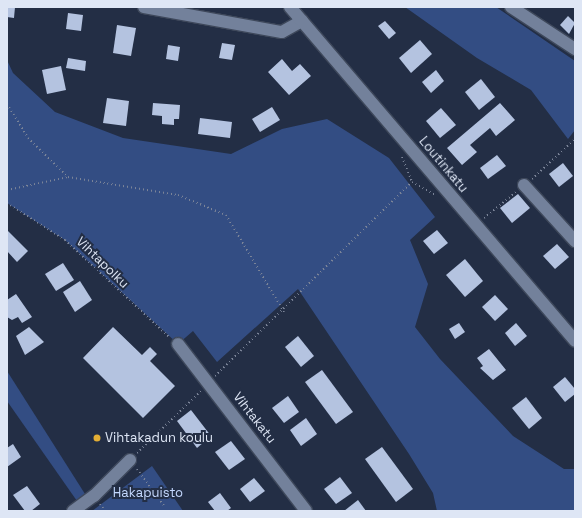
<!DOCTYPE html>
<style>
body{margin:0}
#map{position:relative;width:582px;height:518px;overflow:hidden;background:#232e45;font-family:"Space Grotesk",sans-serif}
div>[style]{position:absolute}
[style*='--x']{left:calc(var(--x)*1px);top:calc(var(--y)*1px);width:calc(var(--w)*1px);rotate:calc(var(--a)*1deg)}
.green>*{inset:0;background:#334d83}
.building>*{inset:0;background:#b4c3e0}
.path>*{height:2px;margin-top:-1px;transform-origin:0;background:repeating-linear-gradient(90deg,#7b8498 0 1px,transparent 0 4px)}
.roads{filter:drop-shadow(1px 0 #3e485b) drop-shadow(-1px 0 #3e485b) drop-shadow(0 1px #3e485b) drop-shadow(0 -1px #3e485b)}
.minor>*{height:12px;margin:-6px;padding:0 6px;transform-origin:6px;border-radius:6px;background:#73819b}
.dots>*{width:11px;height:11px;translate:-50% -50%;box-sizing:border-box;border:2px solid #232e45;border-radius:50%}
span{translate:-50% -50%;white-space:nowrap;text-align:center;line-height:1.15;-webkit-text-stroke:4px #232e45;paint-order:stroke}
.street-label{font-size:13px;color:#dee6f5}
.poi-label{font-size:13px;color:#dee6f5}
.left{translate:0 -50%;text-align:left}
.park-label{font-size:13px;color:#c4d8fe}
.frame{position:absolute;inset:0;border:8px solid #dee6f5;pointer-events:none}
</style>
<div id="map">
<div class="green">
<div style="clip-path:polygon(405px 7px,496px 7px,575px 61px,575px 130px,568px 139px,531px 90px,477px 58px)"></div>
<div style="clip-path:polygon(7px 60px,13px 73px,55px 112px,123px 138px,231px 154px,282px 129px,327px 119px,389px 158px,435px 217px,410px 240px,428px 284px,415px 327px,440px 359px,513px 436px,564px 469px,575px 469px,575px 511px,437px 511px,433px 493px,409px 454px,298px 289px,217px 362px,193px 331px,178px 344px,65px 240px,7px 203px)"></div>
<div style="clip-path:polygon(7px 371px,85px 494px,77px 501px,7px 401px)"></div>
<div style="clip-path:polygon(152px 466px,183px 511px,92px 511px)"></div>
</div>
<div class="building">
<div style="clip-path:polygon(7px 7px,15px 7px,14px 18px,7px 17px)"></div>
<div style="clip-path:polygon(68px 13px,83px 15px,81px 31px,66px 29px)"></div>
<div style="clip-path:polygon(568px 16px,575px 23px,569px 34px,560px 25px)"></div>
<div style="clip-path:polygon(385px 21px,396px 33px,389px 39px,378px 26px)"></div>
<div style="clip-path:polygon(117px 25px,136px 28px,131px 56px,113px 53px)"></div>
<div style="clip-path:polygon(420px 40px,432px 54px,411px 73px,399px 58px)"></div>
<div style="clip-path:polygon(222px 43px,235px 45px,232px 60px,219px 58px)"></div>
<div style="clip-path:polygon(168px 45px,180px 47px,178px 61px,166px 59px)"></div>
<div style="clip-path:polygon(68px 58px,86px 61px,85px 71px,66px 68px)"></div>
<div style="clip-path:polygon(282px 59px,292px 71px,300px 64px,311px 76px,289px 95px,268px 72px)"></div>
<div style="clip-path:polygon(61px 66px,66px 90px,47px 94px,42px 70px)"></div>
<div style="clip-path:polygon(436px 70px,444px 81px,431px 93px,422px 82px)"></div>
<div style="clip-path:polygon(481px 79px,495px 97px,479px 110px,465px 92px)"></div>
<div style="clip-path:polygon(107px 98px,129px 101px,126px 126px,103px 123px)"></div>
<div style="clip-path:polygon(153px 103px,180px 105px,179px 119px,174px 119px,174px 125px,162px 124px,162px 116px,152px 115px)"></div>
<div style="clip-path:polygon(500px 103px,515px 120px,496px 136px,490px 128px,470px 145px,477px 152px,462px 165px,447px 148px)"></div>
<div style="clip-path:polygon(272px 107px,280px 120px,260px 132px,252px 119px)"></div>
<div style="clip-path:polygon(441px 108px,456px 125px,440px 138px,426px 121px)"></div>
<div style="clip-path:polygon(200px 118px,232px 122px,230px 138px,198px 134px)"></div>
<div style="clip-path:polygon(497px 155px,506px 166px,488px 179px,480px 168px)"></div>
<div style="clip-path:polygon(563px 163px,573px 176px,559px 187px,549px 174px)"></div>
<div style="clip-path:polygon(518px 194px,530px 208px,512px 223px,500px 208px)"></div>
<div style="clip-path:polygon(7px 230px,28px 251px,17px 262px,7px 251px)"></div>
<div style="clip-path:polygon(437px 230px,448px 243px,434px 254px,423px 241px)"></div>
<div style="clip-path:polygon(557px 244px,569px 257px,555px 269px,543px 256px)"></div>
<div style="clip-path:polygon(465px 259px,483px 281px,465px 297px,446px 275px)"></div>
<div style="clip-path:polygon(63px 263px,74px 280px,56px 291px,45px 274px)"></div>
<div style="clip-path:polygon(80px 281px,92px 300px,75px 312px,63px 292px)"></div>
<div style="clip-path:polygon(16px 294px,32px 317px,22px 323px,18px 317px,12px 320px,7px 317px,7px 300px)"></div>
<div style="clip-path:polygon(495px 295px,508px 309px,495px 321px,482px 307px)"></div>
<div style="clip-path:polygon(459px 323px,465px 332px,455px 339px,449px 329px)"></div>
<div style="clip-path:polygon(516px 323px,527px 336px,515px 346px,505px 333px)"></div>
<div style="clip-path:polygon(29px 327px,44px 342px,25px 355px,16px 336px)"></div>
<div style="clip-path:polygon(113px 327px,142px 355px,150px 347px,157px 354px,150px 361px,175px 386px,143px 418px,83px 358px)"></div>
<div style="clip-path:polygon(298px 336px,314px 356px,301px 367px,285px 347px)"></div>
<div style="clip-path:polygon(489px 349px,506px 370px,493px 380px,480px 368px,483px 366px,477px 358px)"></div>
<div style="clip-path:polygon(322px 370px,353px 412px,336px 424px,305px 382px)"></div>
<div style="clip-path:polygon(565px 377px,575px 389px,575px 394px,565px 402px,553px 387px)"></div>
<div style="clip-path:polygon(288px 396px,299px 412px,284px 423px,272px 408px)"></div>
<div style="clip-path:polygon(526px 397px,542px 418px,529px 429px,512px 408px)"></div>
<div style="clip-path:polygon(191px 410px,211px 436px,197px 448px,177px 421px)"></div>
<div style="clip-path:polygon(306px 418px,317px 434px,301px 446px,290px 430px)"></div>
<div style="clip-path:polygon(231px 441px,245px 459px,229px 470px,215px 452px)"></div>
<div style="clip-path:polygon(13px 444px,21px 457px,7px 467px,7px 448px)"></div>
<div style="clip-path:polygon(382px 447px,413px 489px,396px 502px,365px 459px)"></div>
<div style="clip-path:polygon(340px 477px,352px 493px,336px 504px,324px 489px)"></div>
<div style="clip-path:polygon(254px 478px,265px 491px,250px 502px,240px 489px)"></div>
<div style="clip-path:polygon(27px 486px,40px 504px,31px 511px,25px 511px,13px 495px)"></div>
<div style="clip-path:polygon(220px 493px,231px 508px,227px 511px,215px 511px,208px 502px)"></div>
<div style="clip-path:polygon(358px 500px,366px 511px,344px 511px)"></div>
</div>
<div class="path">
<div style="--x:7;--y:104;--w:40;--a:58"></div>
<div style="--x:28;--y:138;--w:56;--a:44.3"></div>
<div style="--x:68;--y:177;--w:111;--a:9.3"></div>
<div style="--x:178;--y:195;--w:52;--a:22.6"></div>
<div style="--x:226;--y:215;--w:113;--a:59.1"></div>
<div style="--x:402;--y:157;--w:27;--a:68"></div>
<div style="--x:412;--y:182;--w:26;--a:29"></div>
<div style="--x:532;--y:179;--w:59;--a:-42.9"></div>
<div style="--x:7;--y:190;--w:62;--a:-12"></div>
<div style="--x:7;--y:203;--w:69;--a:32.5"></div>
<div style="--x:65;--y:240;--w:142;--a:43"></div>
<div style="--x:484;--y:218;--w:41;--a:-39.1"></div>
<div style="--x:215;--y:376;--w:276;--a:-44.6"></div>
<div style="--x:137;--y:453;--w:89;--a:-44.1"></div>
<div style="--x:137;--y:469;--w:47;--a:53.6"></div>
<div style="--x:100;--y:504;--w:9;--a:54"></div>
</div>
<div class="roads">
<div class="minor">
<div style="--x:144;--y:7;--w:140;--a:10.3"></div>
<div style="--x:282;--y:32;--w:23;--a:-29"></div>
<div style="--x:290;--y:7;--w:439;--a:49.5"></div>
<div style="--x:511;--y:7;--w:77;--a:33.3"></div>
<div style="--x:524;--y:185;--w:76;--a:47.7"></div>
<div style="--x:178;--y:344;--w:210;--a:52.5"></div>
<div style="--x:73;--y:511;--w:26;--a:-36"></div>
<div style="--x:94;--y:496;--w:51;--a:-45"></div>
</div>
</div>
<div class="dots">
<div style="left:97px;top:438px;background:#e3ae35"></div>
</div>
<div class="street-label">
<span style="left:443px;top:165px;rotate:50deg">Loutinkatu</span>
<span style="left:102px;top:263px;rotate:44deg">Vihtapolku</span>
<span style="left:254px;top:418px;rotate:52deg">Vihtakatu</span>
</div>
<div class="poi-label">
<span class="left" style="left:105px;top:438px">Vihtakadun koulu</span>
</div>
<div class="park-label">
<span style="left:148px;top:493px">Hakapuisto</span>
</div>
<div class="frame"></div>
</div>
